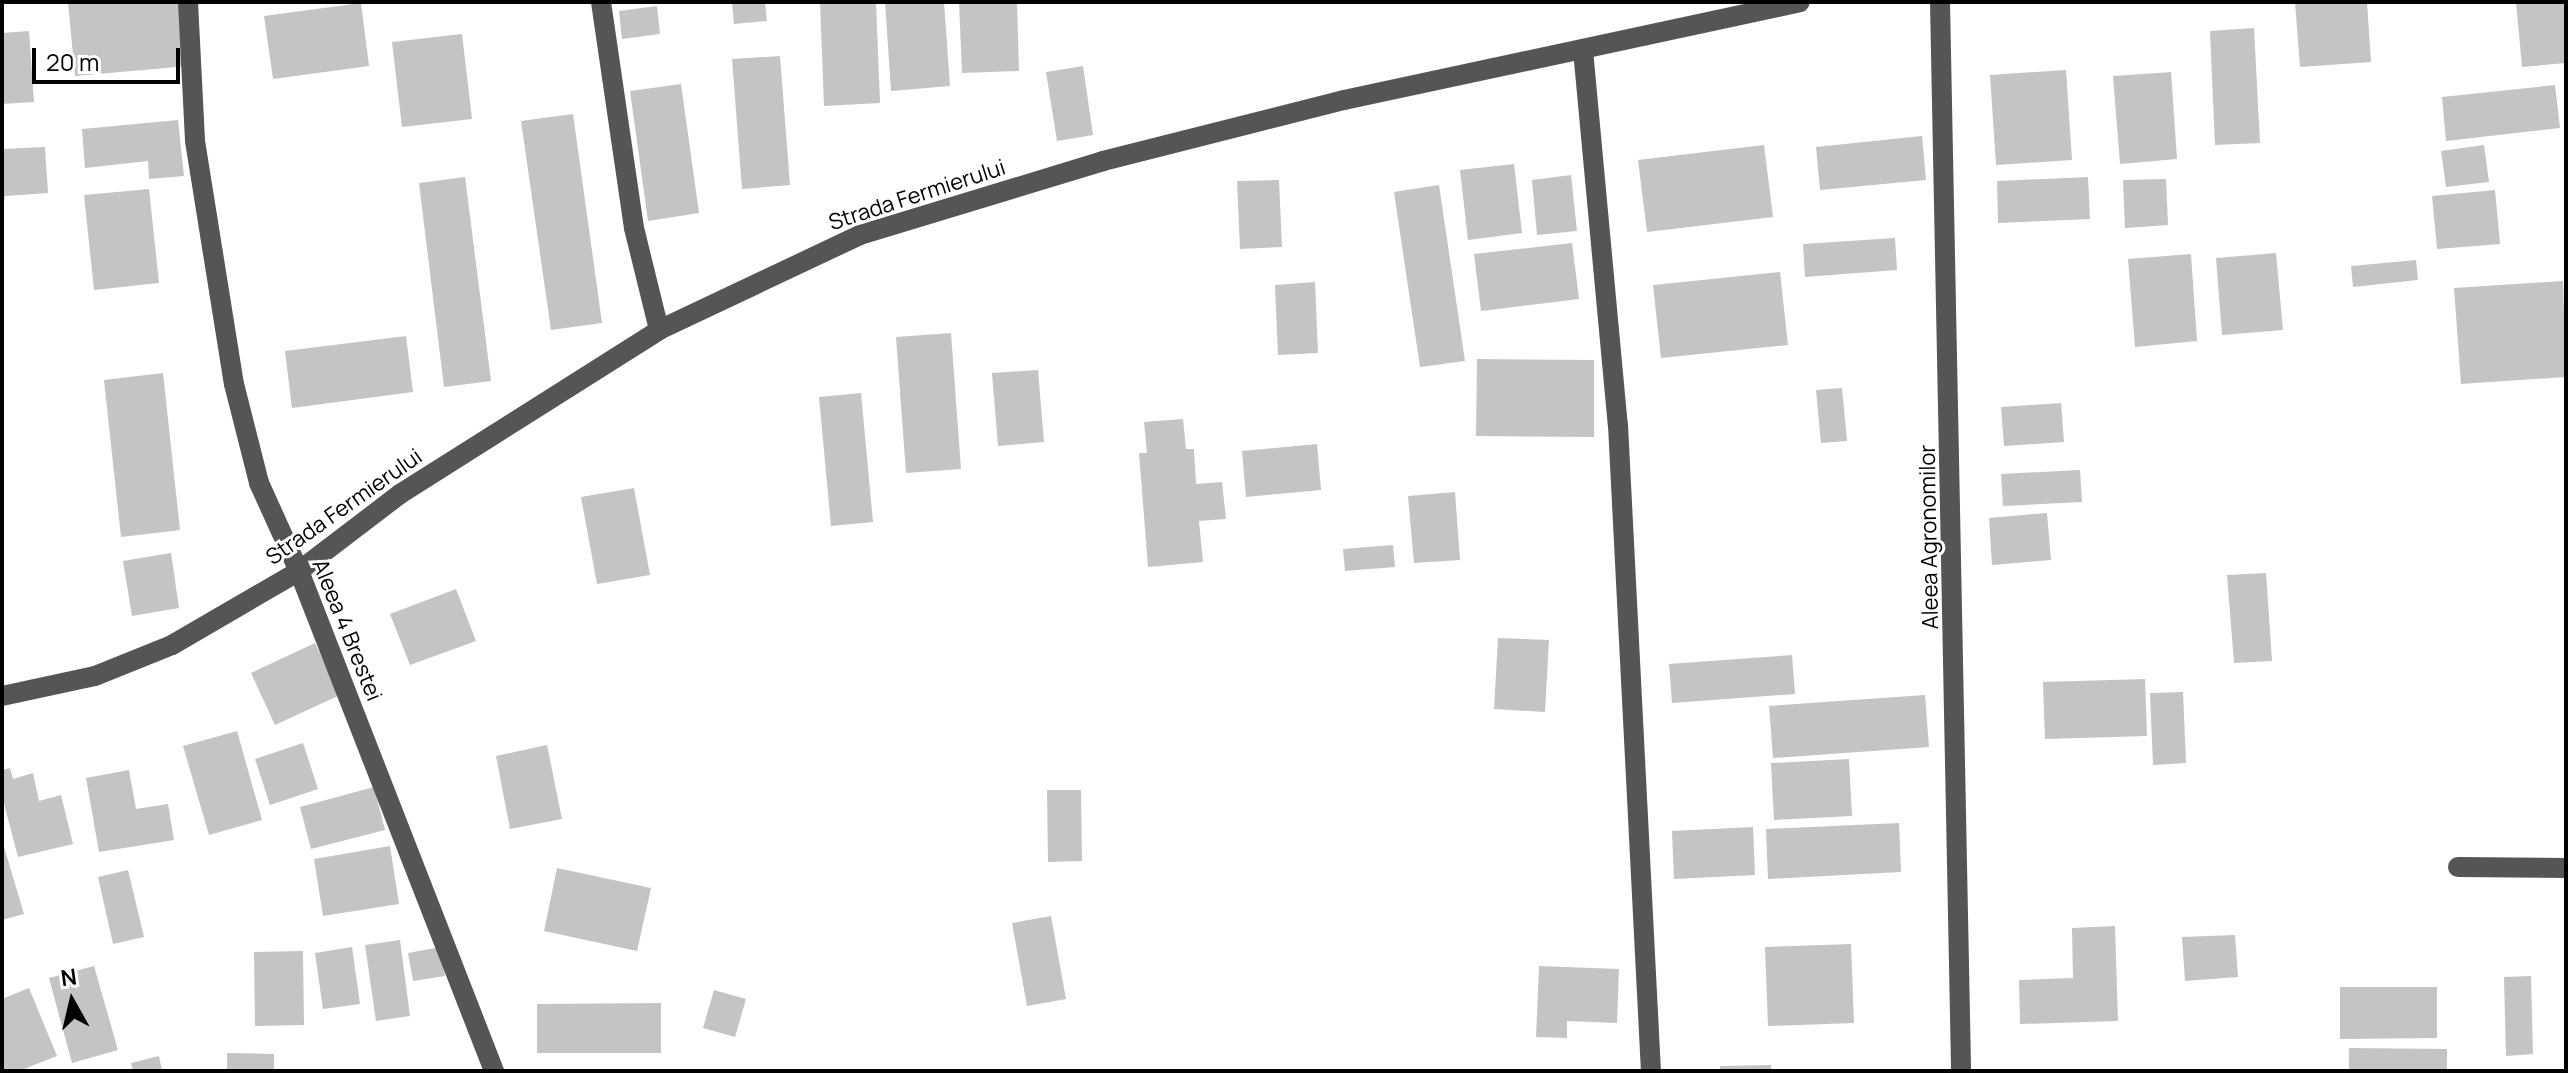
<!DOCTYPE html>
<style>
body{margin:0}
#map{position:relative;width:2568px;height:1073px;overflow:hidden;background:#fff;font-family:Manrope,sans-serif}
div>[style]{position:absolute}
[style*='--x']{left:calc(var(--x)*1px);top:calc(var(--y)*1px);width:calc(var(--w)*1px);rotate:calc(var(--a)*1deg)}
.building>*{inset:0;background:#c4c4c4}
.minor>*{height:20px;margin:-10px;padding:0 10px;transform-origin:10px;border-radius:10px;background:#555}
span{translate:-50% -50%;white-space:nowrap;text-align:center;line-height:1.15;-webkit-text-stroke:6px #fff;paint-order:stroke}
.street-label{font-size:22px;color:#000}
.frame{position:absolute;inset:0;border:4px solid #000;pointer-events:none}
.north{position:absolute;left:32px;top:961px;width:80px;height:80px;-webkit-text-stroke:6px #fff;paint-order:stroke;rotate:352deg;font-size:22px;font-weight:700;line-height:32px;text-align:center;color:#000}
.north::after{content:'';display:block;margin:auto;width:28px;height:36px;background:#000;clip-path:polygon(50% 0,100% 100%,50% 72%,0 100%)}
.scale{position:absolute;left:32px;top:48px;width:148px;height:36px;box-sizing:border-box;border:4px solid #000;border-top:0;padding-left:10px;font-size:24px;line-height:28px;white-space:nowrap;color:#000;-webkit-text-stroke:6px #fff;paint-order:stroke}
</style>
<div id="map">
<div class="building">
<div style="clip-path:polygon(68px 2px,183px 2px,188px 66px,75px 76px)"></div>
<div style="clip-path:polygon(732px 2px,765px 2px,767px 21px,734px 24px)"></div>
<div style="clip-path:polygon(820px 2px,876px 2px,880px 103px,824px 106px)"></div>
<div style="clip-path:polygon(885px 2px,944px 2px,950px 86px,891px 91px)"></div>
<div style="clip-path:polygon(959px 2px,1017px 2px,1019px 71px,962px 73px)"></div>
<div style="clip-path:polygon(2295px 2px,2367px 2px,2371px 62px,2300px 67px)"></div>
<div style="clip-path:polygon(2516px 2px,2566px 2px,2566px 63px,2522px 67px)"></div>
<div style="clip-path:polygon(361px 3px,369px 66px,273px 79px,264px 16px)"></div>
<div style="clip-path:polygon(657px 6px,660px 34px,622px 39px,619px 11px)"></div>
<div style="clip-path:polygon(2254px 28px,2260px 143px,2215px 145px,2210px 31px)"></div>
<div style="clip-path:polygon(29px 31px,34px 102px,2px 104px,2px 33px)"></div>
<div style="clip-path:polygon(462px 34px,472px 119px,402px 127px,392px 42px)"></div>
<div style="clip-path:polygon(780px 56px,790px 185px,742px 189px,732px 59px)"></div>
<div style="clip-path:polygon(1083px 66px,1093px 135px,1057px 141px,1046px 72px)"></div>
<div style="clip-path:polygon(2066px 70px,2072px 160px,1996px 165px,1990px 75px)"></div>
<div style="clip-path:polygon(2171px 72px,2177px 159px,2120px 164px,2113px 76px)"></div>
<div style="clip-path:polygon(681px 84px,699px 213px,648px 221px,630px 91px)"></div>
<div style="clip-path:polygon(2555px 85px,2560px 128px,2446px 141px,2442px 97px)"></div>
<div style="clip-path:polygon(573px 114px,602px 323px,551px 330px,521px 121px)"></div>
<div style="clip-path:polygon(178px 120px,184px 176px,149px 179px,148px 161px,85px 168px,82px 129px)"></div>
<div style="clip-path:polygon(1922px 136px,1926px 180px,1820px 190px,1816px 147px)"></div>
<div style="clip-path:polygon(1764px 145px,1773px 217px,1647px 232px,1638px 160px)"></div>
<div style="clip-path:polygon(2484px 145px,2489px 182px,2446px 187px,2441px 151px)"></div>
<div style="clip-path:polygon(45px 147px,48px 193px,5px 196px,2px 212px,2px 149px)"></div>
<div style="clip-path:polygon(1514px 164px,1522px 233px,1468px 240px,1460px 170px)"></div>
<div style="clip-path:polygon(1571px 175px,1577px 231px,1537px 235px,1532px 180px)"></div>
<div style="clip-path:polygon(465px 177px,491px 381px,444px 387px,419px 183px)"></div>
<div style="clip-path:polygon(2088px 177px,2090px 219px,1998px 223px,1997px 181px)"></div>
<div style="clip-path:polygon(2166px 179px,2168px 225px,2125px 228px,2123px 180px)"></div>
<div style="clip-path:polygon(1279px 180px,1282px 247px,1240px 249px,1237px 181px)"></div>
<div style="clip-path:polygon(1439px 185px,1465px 361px,1420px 367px,1394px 192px)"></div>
<div style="clip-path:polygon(149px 189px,159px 283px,94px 290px,84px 195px)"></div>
<div style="clip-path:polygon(2495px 190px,2500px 244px,2437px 249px,2432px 196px)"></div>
<div style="clip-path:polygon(1895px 238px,1897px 270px,1805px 277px,1803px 244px)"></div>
<div style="clip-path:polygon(1572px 243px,1579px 299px,1481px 311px,1474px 254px)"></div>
<div style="clip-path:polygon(2276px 253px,2283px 330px,2222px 335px,2216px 258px)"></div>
<div style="clip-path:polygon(2191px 254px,2197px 341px,2135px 347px,2128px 259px)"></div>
<div style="clip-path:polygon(2416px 260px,2418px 280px,2353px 287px,2351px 266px)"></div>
<div style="clip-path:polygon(1780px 272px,1788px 345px,1661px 358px,1653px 285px)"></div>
<div style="clip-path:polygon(2563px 281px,2566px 377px,2461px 384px,2454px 288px)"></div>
<div style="clip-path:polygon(1315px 282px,1318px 353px,1278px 355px,1275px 285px)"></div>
<div style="clip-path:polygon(951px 333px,961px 469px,906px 473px,896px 337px)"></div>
<div style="clip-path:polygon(406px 336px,413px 392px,292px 408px,285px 351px)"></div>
<div style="clip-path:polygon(1477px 359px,1594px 360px,1594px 437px,1476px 436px)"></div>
<div style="clip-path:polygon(1038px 370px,1044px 442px,998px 446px,992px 373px)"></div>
<div style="clip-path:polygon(163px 373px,180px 530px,121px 537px,104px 380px)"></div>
<div style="clip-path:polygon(1842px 388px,1847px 441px,1821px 443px,1816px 390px)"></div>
<div style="clip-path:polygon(861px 393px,873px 522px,831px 526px,819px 397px)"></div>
<div style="clip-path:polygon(2061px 403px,2064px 442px,2004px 446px,2001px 407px)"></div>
<div style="clip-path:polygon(1183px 419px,1186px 449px,1194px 449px,1196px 484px,1222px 482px,1226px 519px,1199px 521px,1203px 562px,1148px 567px,1139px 453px,1147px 453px,1144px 422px)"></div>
<div style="clip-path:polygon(1317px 444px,1321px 490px,1246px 497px,1242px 451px)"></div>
<div style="clip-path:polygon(2080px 470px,2082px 502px,2003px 506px,2001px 474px)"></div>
<div style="clip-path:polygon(634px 488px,650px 575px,597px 584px,581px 497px)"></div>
<div style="clip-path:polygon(1455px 492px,1460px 560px,1414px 563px,1408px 496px)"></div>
<div style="clip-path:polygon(2047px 513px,2051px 560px,1992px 565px,1989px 518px)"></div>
<div style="clip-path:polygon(1393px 545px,1395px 567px,1345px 571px,1343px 549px)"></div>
<div style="clip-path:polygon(171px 553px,179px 608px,132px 616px,123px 561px)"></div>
<div style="clip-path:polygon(2266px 573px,2272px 661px,2234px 663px,2227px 575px)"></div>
<div style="clip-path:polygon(456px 589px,476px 641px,410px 665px,390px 614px)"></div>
<div style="clip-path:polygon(1498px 638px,1549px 640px,1545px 712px,1494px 709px)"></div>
<div style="clip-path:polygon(315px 643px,340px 695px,275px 725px,251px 673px)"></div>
<div style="clip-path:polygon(1792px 655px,1795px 694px,1672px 703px,1669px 664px)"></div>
<div style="clip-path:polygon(2145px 679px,2147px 736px,2045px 739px,2043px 682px)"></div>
<div style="clip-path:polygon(2183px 692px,2186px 763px,2153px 765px,2150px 693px)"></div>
<div style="clip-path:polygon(1925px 695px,1929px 747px,1773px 758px,1769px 706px)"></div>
<div style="clip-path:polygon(237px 731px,262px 820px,209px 835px,183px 746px)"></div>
<div style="clip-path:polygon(303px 743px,318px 789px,270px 805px,255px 759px)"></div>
<div style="clip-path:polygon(547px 745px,562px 819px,510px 829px,496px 756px)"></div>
<div style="clip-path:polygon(1849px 759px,1852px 816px,1774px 820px,1771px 763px)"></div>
<div style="clip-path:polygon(10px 768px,13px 779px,33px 773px,39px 801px,61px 795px,73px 844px,18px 857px,2px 796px,2px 770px)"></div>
<div style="clip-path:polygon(129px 770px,136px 809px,168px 804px,174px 840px,99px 852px,86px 778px)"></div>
<div style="clip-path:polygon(374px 787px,385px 830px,311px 849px,300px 807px)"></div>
<div style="clip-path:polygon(1047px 790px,1081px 790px,1082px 861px,1048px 862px)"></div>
<div style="clip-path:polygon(1899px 823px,1901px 872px,1768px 879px,1766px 829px)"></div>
<div style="clip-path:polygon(1753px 827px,1755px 875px,1674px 879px,1672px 831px)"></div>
<div style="clip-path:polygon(2px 840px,24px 914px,2px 920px)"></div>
<div style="clip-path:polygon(390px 846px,399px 904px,323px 916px,314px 859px)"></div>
<div style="clip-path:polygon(557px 868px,651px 888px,637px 951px,544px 931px)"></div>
<div style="clip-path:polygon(128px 870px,144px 937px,113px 944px,98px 877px)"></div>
<div style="clip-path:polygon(1051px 916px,1066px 999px,1027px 1006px,1012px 923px)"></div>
<div style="clip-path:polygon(2115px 926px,2118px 1021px,2020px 1024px,2019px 980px,2073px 978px,2072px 928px)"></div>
<div style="clip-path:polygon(2235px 935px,2238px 977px,2185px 981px,2182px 937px)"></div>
<div style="clip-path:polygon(400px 940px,410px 1016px,376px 1021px,365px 945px)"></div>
<div style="clip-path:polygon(1851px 944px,1854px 1023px,1768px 1026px,1765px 947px)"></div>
<div style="clip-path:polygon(352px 947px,360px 1004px,323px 1009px,315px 953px)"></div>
<div style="clip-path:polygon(441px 947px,445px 976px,413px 981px,408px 953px)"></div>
<div style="clip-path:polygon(303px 951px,304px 1025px,255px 1026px,254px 952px)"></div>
<div style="clip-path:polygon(94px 966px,118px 1050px,72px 1063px,49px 978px)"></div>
<div style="clip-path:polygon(1539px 966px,1619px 969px,1617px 1023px,1567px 1021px,1567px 1038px,1536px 1037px)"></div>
<div style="clip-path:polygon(2531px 976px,2533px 1054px,2506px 1056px,2504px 977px)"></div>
<div style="clip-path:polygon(2340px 987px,2437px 987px,2437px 1038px,2340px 1039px)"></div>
<div style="clip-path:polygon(29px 988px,57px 1056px,19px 1071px,2px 1071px,2px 999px)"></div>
<div style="clip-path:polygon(714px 990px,746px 999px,735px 1037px,703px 1028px)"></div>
<div style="clip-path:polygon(661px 1003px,661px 1053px,537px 1053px,537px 1004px)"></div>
<div style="clip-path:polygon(2349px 1048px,2447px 1049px,2447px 1071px,2349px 1071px)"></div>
<div style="clip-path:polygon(227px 1053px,274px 1054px,274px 1071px,227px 1071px)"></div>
<div style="clip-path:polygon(159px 1056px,162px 1071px,133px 1071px,131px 1063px)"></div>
<div style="clip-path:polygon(1771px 1065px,1771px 1071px,1720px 1071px,1720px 1066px)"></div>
</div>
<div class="minor">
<div style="--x:188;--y:2;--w:139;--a:87.1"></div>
<div style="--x:195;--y:141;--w:246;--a:80.9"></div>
<div style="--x:234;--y:384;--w:102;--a:75.8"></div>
<div style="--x:259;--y:483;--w:97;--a:65.6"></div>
<div style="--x:299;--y:571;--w:537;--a:68.69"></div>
<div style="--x:601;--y:2;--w:228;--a:81.7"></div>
<div style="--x:634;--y:228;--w:105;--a:76.2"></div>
<div style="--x:1940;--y:2;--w:1069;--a:88.87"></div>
<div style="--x:1583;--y:50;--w:377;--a:84.7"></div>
<div style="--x:1618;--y:425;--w:647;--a:87.08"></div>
<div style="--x:2;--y:696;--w:95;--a:-12.1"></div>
<div style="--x:95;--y:676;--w:83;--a:-21.9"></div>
<div style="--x:172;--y:645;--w:147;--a:-30.2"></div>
<div style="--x:299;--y:571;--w:127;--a:-37.3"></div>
<div style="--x:400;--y:494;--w:307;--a:-32.3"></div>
<div style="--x:659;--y:330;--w:222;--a:-25.3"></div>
<div style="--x:860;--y:235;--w:254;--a:-16.9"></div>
<div style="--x:1103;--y:161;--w:249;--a:-14.2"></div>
<div style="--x:1344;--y:100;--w:466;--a:-12.1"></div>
<div style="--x:2458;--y:867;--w:108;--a:0.5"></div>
</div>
<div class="street-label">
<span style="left:917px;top:195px;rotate:-18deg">Strada Fermierului</span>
<span style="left:344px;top:507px;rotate:-35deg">Strada Fermierului</span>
<span style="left:1929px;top:537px;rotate:-91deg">Aleea Agronomilor</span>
<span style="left:347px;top:630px;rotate:68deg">Aleea 4 Brestei</span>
</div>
<div class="frame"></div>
<div class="north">N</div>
<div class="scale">20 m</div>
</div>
